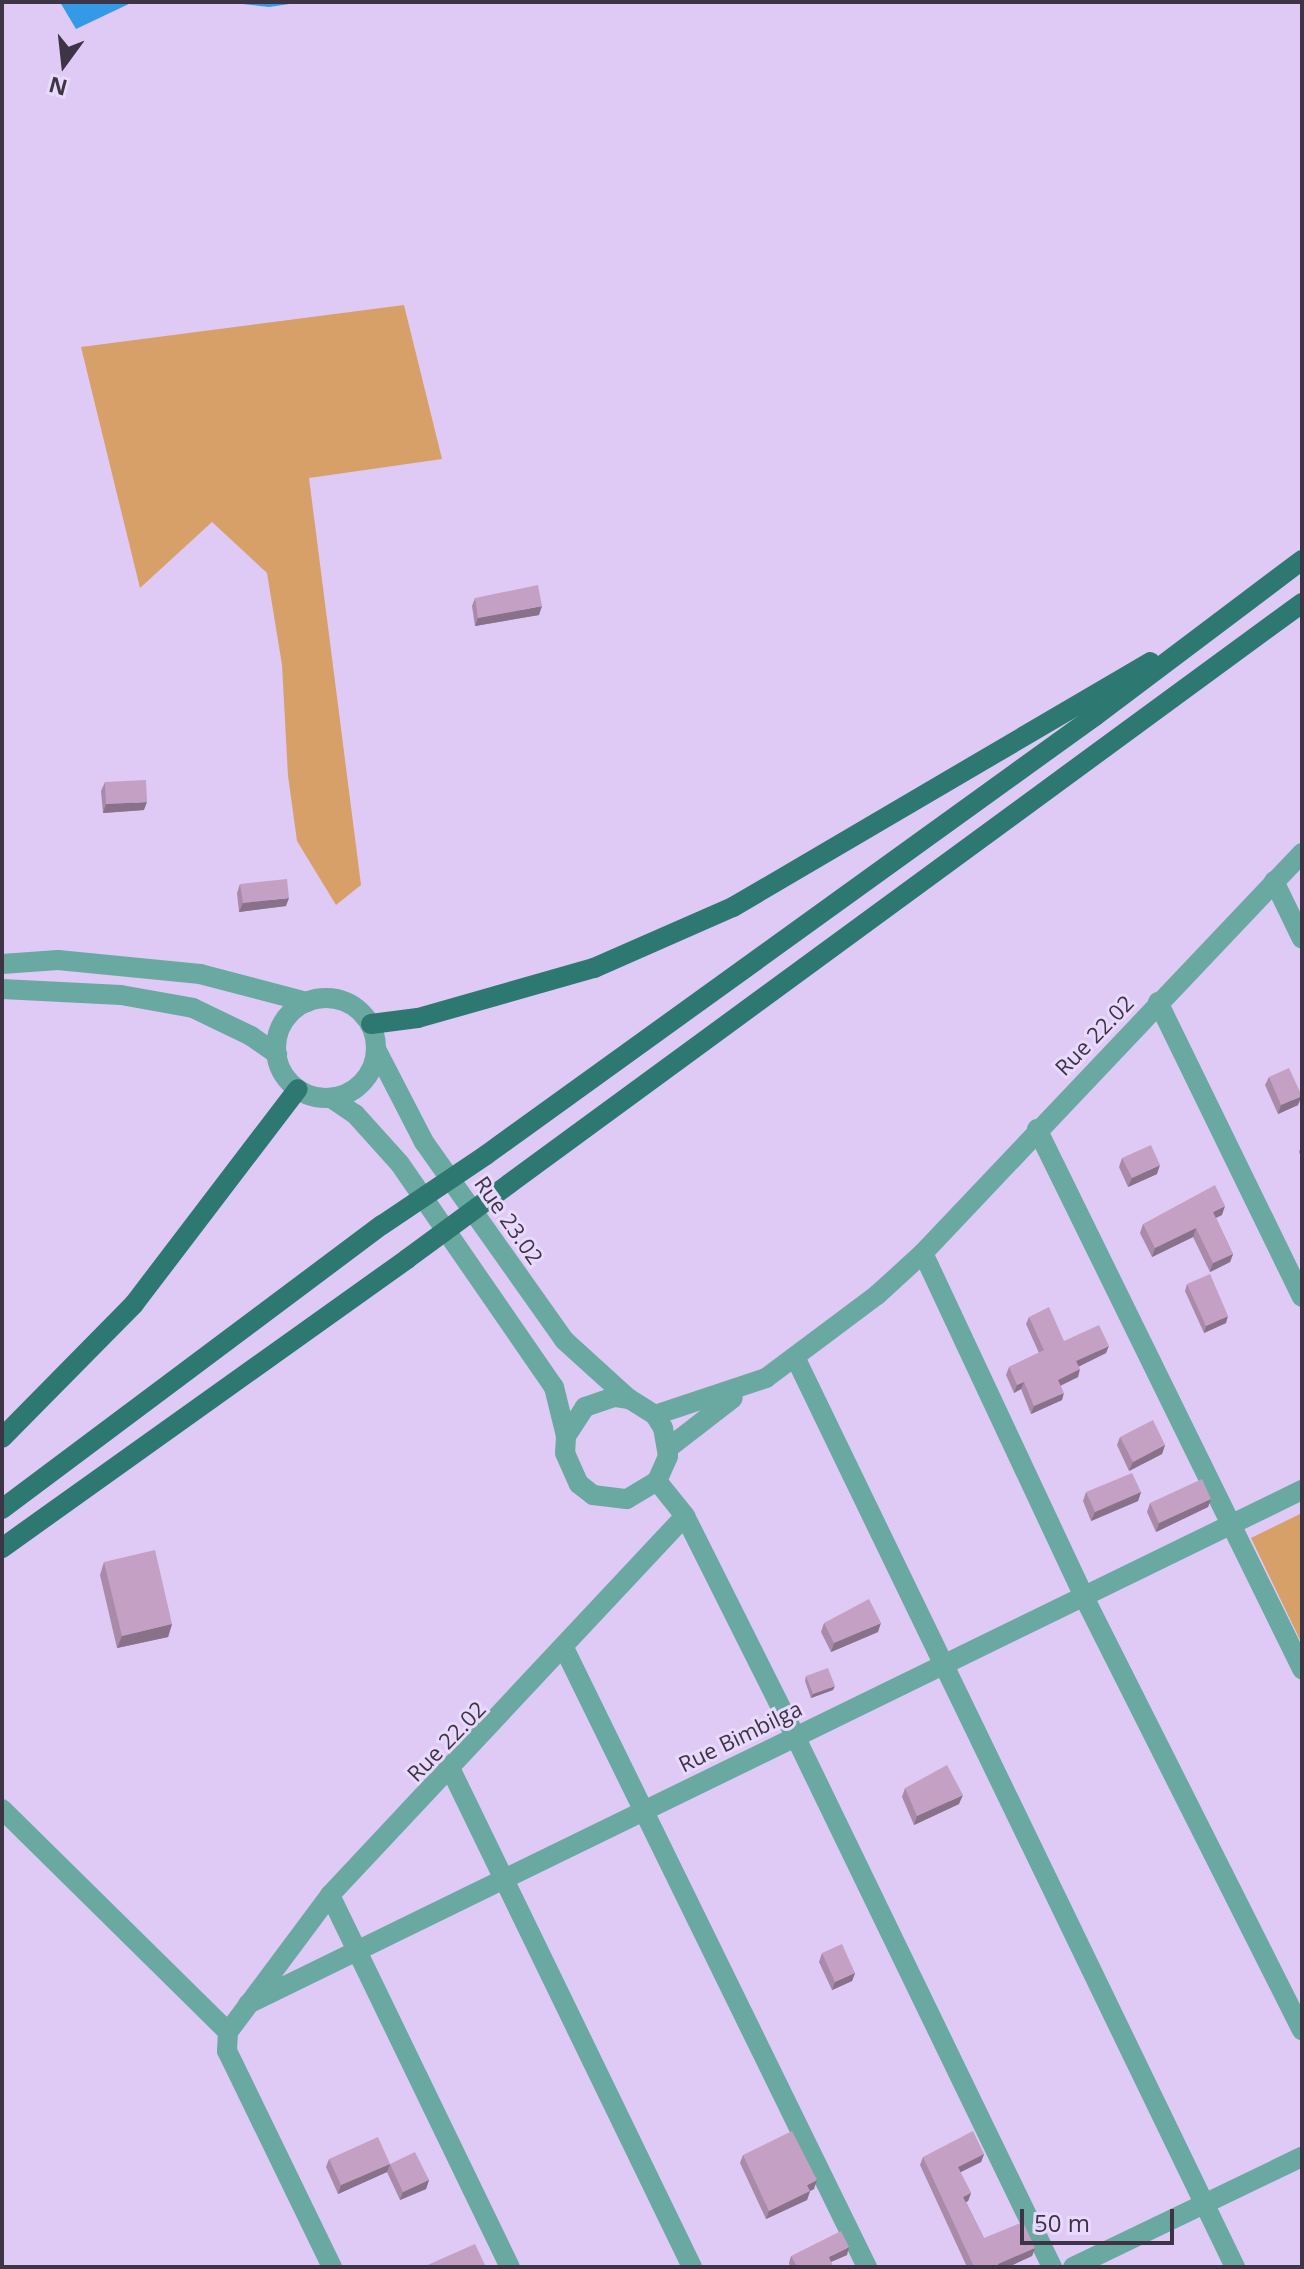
<!DOCTYPE html>
<style>
body{margin:0}
#map{position:relative;width:1304px;height:2269px;overflow:hidden;background:#decaf5;font-family:"Open Sans",sans-serif}
div>[style]{position:absolute}
[style*='--x']{left:calc(var(--x)*1px);top:calc(var(--y)*1px);width:calc(var(--w)*1px);rotate:calc(var(--a)*1deg)}
.green>*{inset:0;background:#d7a068}
.water>*{inset:0;background:#349ae8}
.minor>*{height:20px;margin:-10px;padding:0 10px;transform-origin:10px;border-radius:10px;background:#69a9a1}
.tertiary>*{height:20px;margin:-10px;padding:0 10px;transform-origin:10px;border-radius:10px;background:#69a9a1}
.tertiary>.ring{margin:-10px;padding:0;box-sizing:content-box;background:none;border:20px solid #69a9a1;border-radius:50%}
.primary>*{height:20px;margin:-10px;padding:0 10px;transform-origin:10px;border-radius:10px;background:#2d7972}
.primary-bridge>*{height:20px;margin:-10px;padding:0 10px;transform-origin:10px;border-radius:10px;background:#2d7972}
.wall>*{inset:0;background:#a98aa9}
.shaded-wall>*{inset:0;background:#897189}
.building>*{inset:0;background:#c4a1c4}
span{translate:-50% -50%;white-space:nowrap;text-align:center;line-height:1.15;-webkit-text-stroke:6px #e9d9fc;paint-order:stroke}
.street-label{font-size:22px;color:#3d3546}
.frame{position:absolute;inset:0;border:4px solid #3d3546;pointer-events:none}
.north{position:absolute;left:24px;top:24px;width:80px;height:80px;-webkit-text-stroke:6px #e9d9fc;paint-order:stroke;rotate:195deg;font-size:22px;font-weight:700;line-height:32px;text-align:center;color:#3d3546}
.north::after{content:'';display:block;margin:auto;width:28px;height:36px;background:#3d3546;clip-path:polygon(50% 0,100% 100%,50% 72%,0 100%)}
.scale{position:absolute;left:1020px;top:2209px;width:154px;height:36px;box-sizing:border-box;border:4px solid #3d3546;border-top:0;padding-left:10px;font-size:24px;line-height:28px;white-space:nowrap;color:#3d3546;-webkit-text-stroke:6px #e9d9fc;paint-order:stroke}
</style>
<div id="map">
<div class="green">
<div style="clip-path:polygon(404px 305px,442px 459px,309px 478px,361px 885px,336px 905px,297px 841px,288px 776px,282px 665px,267px 573px,212px 522px,140px 588px,81px 347px)"></div>
<div style="clip-path:polygon(1302px 1513px,1302px 1644px,1251px 1538px)"></div>
</div>
<div class="water">
<div style="clip-path:polygon(60px 2px,133px 2px,76px 29px)"></div>
<div style="clip-path:polygon(225px 2px,303px 2px,269px 7px)"></div>
</div>
<div class="minor">
<div style="--x:1274;--y:881;--w:64;--a:64.2"></div>
<div style="--x:1158;--y:1002;--w:328;--a:64"></div>
<div style="--x:1037;--y:1129;--w:602;--a:63.86"></div>
<div style="--x:923;--y:1253;--w:380;--a:64.9"></div>
<div style="--x:1084;--y:1597;--w:485;--a:63.3"></div>
<div style="--x:796;--y:1359;--w:1009;--a:64.2"></div>
<div style="--x:657;--y:1481;--w:45;--a:51.3"></div>
<div style="--x:685;--y:1516;--w:246;--a:63.4"></div>
<div style="--x:795;--y:1736;--w:590;--a:64.17"></div>
<div style="--x:565;--y:1650;--w:687;--a:63.92"></div>
<div style="--x:451;--y:1770;--w:552;--a:64.13"></div>
<div style="--x:2;--y:1809;--w:317;--a:44.6"></div>
<div style="--x:330;--y:1895;--w:413;--a:64.2"></div>
<div style="--x:248;--y:2004;--w:1173;--a:-26"></div>
<div style="--x:332;--y:2267;--w:240;--a:-115.9"></div>
<div style="--x:227;--y:2051;--w:19;--a:-87"></div>
<div style="--x:228;--y:2032;--w:171;--a:-53.3"></div>
<div style="--x:330;--y:1895;--w:519;--a:-46.87"></div>
<div style="--x:1073;--y:2267;--w:254;--a:-25.7"></div>
</div>
<div class="tertiary">
<div style="--x:2;--y:964;--w:56;--a:-4.1"></div>
<div style="--x:58;--y:960;--w:143;--a:5.6"></div>
<div style="--x:200;--y:974;--w:111;--a:14.7"></div>
<div style="--x:2;--y:989;--w:119;--a:2.9"></div>
<div style="--x:121;--y:995;--w:73;--a:10.2"></div>
<div style="--x:193;--y:1008;--w:64;--a:25.8"></div>
<div style="--x:251;--y:1036;--w:32;--a:35"></div>
<div class="ring" style="left:276px;top:998px;width:80px;height:80px"></div>
<div style="--x:376;--y:1049;--w:105;--a:62.7"></div>
<div style="--x:424;--y:1142;--w:242;--a:54.7"></div>
<div style="--x:564;--y:1340;--w:88;--a:42.2"></div>
<div style="--x:331;--y:1098;--w:29;--a:34"></div>
<div style="--x:355;--y:1114;--w:67;--a:48"></div>
<div style="--x:400;--y:1164;--w:271;--a:55.4"></div>
<div style="--x:554;--y:1387;--w:50;--a:76.2"></div>
<div style="--x:566;--y:1436;--w:17;--a:93"></div>
<div style="--x:565;--y:1453;--w:34;--a:66"></div>
<div style="--x:579;--y:1484;--w:18;--a:38"></div>
<div style="--x:593;--y:1495;--w:34;--a:7"></div>
<div style="--x:627;--y:1499;--w:35;--a:-31"></div>
<div style="--x:657;--y:1481;--w:27;--a:-66"></div>
<div style="--x:668;--y:1456;--w:28;--a:-100"></div>
<div style="--x:663;--y:1428;--w:15;--a:-122"></div>
<div style="--x:655;--y:1415;--w:31;--a:-148"></div>
<div style="--x:629;--y:1399;--w:15;--a:-172"></div>
<div style="--x:614;--y:1397;--w:31;--a:161"></div>
<div style="--x:585;--y:1407;--w:35;--a:123"></div>
<div style="--x:655;--y:1415;--w:117;--a:-18.4"></div>
<div style="--x:766;--y:1378;--w:139;--a:-36.8"></div>
<div style="--x:877;--y:1295;--w:62;--a:-42.4"></div>
<div style="--x:923;--y:1253;--w:551;--a:-46.54"></div>
<div style="--x:667;--y:1449;--w:83;--a:-37.7"></div>
</div>
<div class="primary">
<div style="--x:371;--y:1024;--w:47;--a:-7.3"></div>
<div style="--x:418;--y:1018;--w:183;--a:-15.9"></div>
<div style="--x:594;--y:968;--w:152;--a:-23.7"></div>
<div style="--x:733;--y:907;--w:484;--a:-30.4"></div>
<div style="--x:486;--y:1155;--w:751;--a:-35.79"></div>
<div style="--x:1095;--y:716;--w:259;--a:-37"></div>
<div style="--x:509;--y:1184;--w:983;--a:-36.23"></div>
<div style="--x:2;--y:1438;--w:188;--a:-45.4"></div>
<div style="--x:134;--y:1304;--w:270;--a:-52.7"></div>
<div style="--x:2;--y:1509;--w:474;--a:-36.8"></div>
<div style="--x:2;--y:1548;--w:498;--a:-35.5"></div>
</div>
<div class="primary-bridge">
<div style="--x:382;--y:1225;--w:125;--a:-33.9"></div>
<div style="--x:407;--y:1259;--w:127;--a:-36.3"></div>
</div>
<div class="wall">
<div style="clip-path:polygon(475px 598px,539px 615px,475px 626px,472px 606px)"></div>
<div style="clip-path:polygon(105px 782px,144px 810px,103px 813px,101px 791px)"></div>
<div style="clip-path:polygon(240px 884px,286px 906px,239px 912px,237px 893px)"></div>
<div style="clip-path:polygon(1269px 1077px,1298px 1105px,1278px 1114px,1265px 1085px)"></div>
<div style="clip-path:polygon(1302px 1143px,1302px 1159px,1299px 1152px)"></div>
<div style="clip-path:polygon(1122px 1158px,1157px 1174px,1128px 1187px,1119px 1167px)"></div>
<div style="clip-path:polygon(1222px 1215px,1216px 1218px,1233px 1254px,1230px 1262px,1210px 1272px,1193px 1237px,1152px 1257px,1140px 1233px,1143px 1224px)"></div>
<div style="clip-path:polygon(1187px 1284px,1226px 1323px,1204px 1333px,1185px 1291px)"></div>
<div style="clip-path:polygon(1029px 1317px,1064px 1341px,1106px 1353px,1079px 1366px,1078px 1377px,1061px 1385px,1062px 1400px,1031px 1414px,1021px 1389px,1014px 1393px,1006px 1375px,1009px 1367px,1039px 1353px,1026px 1324px)"></div>
<div style="clip-path:polygon(1120px 1437px,1165px 1445px,1162px 1454px,1129px 1471px,1117px 1445px)"></div>
<div style="clip-path:polygon(1086px 1492px,1141px 1492px,1138px 1501px,1091px 1521px,1083px 1501px)"></div>
<div style="clip-path:polygon(1211px 1499px,1208px 1507px,1156px 1532px,1147px 1512px,1150px 1503px)"></div>
<div style="clip-path:polygon(104px 1562px,172px 1624px,168px 1637px,117px 1648px,100px 1575px)"></div>
<div style="clip-path:polygon(824px 1623px,878px 1632px,831px 1652px,821px 1632px)"></div>
<div style="clip-path:polygon(806px 1676px,833px 1690px,811px 1698px,805px 1681px)"></div>
<div style="clip-path:polygon(905px 1788px,959px 1804px,914px 1825px,902px 1797px)"></div>
<div style="clip-path:polygon(822px 1953px,855px 1973px,852px 1981px,832px 1990px,819px 1962px)"></div>
<div style="clip-path:polygon(984px 2154px,981px 2162px,960px 2172px,971px 2193px,968px 2201px,966px 2202px,984px 2238px,1035px 2248px,1032px 2256px,1008px 2267px,967px 2267px,920px 2165px,923px 2157px)"></div>
<div style="clip-path:polygon(743px 2155px,814px 2189px,810px 2191px,807px 2200px,766px 2219px,740px 2163px)"></div>
<div style="clip-path:polygon(329px 2159px,390px 2164px,429px 2180px,426px 2189px,400px 2200px,387px 2172px,338px 2194px,326px 2167px)"></div>
<div style="clip-path:polygon(847px 2255px,831px 2262px,833px 2267px,790px 2267px,789px 2263px,791px 2256px)"></div>
</div>
<div class="shaded-wall">
<div style="clip-path:polygon(542px 606px,539px 615px,475px 626px,478px 618px)"></div>
<div style="clip-path:polygon(147px 802px,144px 810px,103px 813px,106px 804px)"></div>
<div style="clip-path:polygon(289px 898px,286px 906px,239px 912px,243px 903px)"></div>
<div style="clip-path:polygon(1302px 1096px,1298px 1105px,1278px 1114px,1281px 1105px)"></div>
<div style="clip-path:polygon(1160px 1165px,1157px 1174px,1128px 1187px,1132px 1178px)"></div>
<div style="clip-path:polygon(1225px 1206px,1222px 1215px,1210px 1220px,1213px 1212px)"></div>
<div style="clip-path:polygon(1196px 1228px,1193px 1237px,1152px 1257px,1155px 1248px)"></div>
<div style="clip-path:polygon(1233px 1254px,1230px 1262px,1210px 1272px,1213px 1263px)"></div>
<div style="clip-path:polygon(1228px 1316px,1226px 1323px,1204px 1333px,1206px 1326px)"></div>
<div style="clip-path:polygon(1109px 1346px,1106px 1353px,1074px 1369px,1076px 1361px)"></div>
<div style="clip-path:polygon(1080px 1369px,1078px 1377px,1056px 1388px,1058px 1380px)"></div>
<div style="clip-path:polygon(1024px 1382px,1021px 1389px,1014px 1393px,1017px 1385px)"></div>
<div style="clip-path:polygon(1064px 1393px,1062px 1400px,1031px 1414px,1034px 1406px)"></div>
<div style="clip-path:polygon(1165px 1445px,1162px 1454px,1129px 1471px,1133px 1462px)"></div>
<div style="clip-path:polygon(1141px 1492px,1138px 1501px,1091px 1521px,1095px 1512px)"></div>
<div style="clip-path:polygon(1211px 1499px,1208px 1507px,1156px 1532px,1159px 1523px)"></div>
<div style="clip-path:polygon(881px 1623px,878px 1632px,831px 1652px,834px 1643px)"></div>
<div style="clip-path:polygon(172px 1624px,168px 1637px,117px 1648px,122px 1636px)"></div>
<div style="clip-path:polygon(835px 1686px,833px 1690px,811px 1698px,813px 1694px)"></div>
<div style="clip-path:polygon(963px 1795px,959px 1804px,914px 1825px,917px 1816px)"></div>
<div style="clip-path:polygon(855px 1973px,852px 1981px,832px 1990px,835px 1982px)"></div>
<div style="clip-path:polygon(984px 2154px,981px 2162px,955px 2175px,958px 2167px)"></div>
<div style="clip-path:polygon(390px 2164px,387px 2172px,338px 2194px,341px 2185px)"></div>
<div style="clip-path:polygon(429px 2180px,426px 2189px,400px 2200px,403px 2192px)"></div>
<div style="clip-path:polygon(817px 2180px,814px 2189px,804px 2194px,807px 2185px)"></div>
<div style="clip-path:polygon(810px 2191px,807px 2200px,766px 2219px,769px 2211px)"></div>
<div style="clip-path:polygon(971px 2193px,968px 2201px,960px 2205px,963px 2197px)"></div>
<div style="clip-path:polygon(849px 2247px,847px 2255px,826px 2264px,829px 2257px)"></div>
<div style="clip-path:polygon(1035px 2248px,1032px 2256px,1008px 2267px,997px 2267px,998px 2264px)"></div>
</div>
<div class="building">
<div style="clip-path:polygon(538px 585px,542px 606px,478px 618px,475px 598px)"></div>
<div style="clip-path:polygon(146px 780px,147px 802px,106px 804px,105px 782px)"></div>
<div style="clip-path:polygon(287px 879px,289px 898px,243px 903px,240px 884px)"></div>
<div style="clip-path:polygon(1289px 1068px,1302px 1096px,1281px 1105px,1269px 1077px)"></div>
<div style="clip-path:polygon(1151px 1145px,1160px 1165px,1132px 1178px,1122px 1158px)"></div>
<div style="clip-path:polygon(1215px 1185px,1225px 1206px,1213px 1212px,1233px 1254px,1213px 1263px,1196px 1228px,1155px 1248px,1143px 1224px)"></div>
<div style="clip-path:polygon(1210px 1274px,1228px 1316px,1206px 1326px,1187px 1284px)"></div>
<div style="clip-path:polygon(1049px 1307px,1064px 1341px,1099px 1325px,1109px 1346px,1076px 1361px,1080px 1369px,1058px 1380px,1064px 1393px,1034px 1406px,1024px 1382px,1017px 1385px,1009px 1367px,1044px 1350px,1029px 1317px)"></div>
<div style="clip-path:polygon(1153px 1420px,1165px 1445px,1133px 1462px,1120px 1437px)"></div>
<div style="clip-path:polygon(1132px 1473px,1141px 1492px,1095px 1512px,1086px 1492px)"></div>
<div style="clip-path:polygon(1202px 1479px,1211px 1499px,1159px 1523px,1150px 1503px)"></div>
<div style="clip-path:polygon(155px 1550px,172px 1624px,122px 1636px,104px 1562px)"></div>
<div style="clip-path:polygon(869px 1599px,881px 1623px,834px 1643px,824px 1623px)"></div>
<div style="clip-path:polygon(828px 1668px,835px 1686px,813px 1694px,806px 1676px)"></div>
<div style="clip-path:polygon(947px 1765px,963px 1795px,917px 1816px,905px 1788px)"></div>
<div style="clip-path:polygon(842px 1944px,855px 1973px,835px 1982px,822px 1953px)"></div>
<div style="clip-path:polygon(792px 2131px,817px 2180px,807px 2185px,810px 2191px,769px 2211px,743px 2155px)"></div>
<div style="clip-path:polygon(973px 2131px,984px 2154px,958px 2167px,971px 2193px,963px 2197px,984px 2238px,1023px 2222px,1035px 2248px,998px 2264px,999px 2267px,974px 2267px,923px 2157px)"></div>
<div style="clip-path:polygon(378px 2137px,390px 2164px,341px 2185px,329px 2159px)"></div>
<div style="clip-path:polygon(415px 2152px,429px 2180px,403px 2192px,390px 2164px)"></div>
<div style="clip-path:polygon(841px 2231px,849px 2247px,829px 2257px,833px 2267px,797px 2267px,791px 2256px)"></div>
<div style="clip-path:polygon(475px 2244px,486px 2267px,423px 2267px)"></div>
</div>
<div class="street-label">
<span style="left:1094px;top:1035px;rotate:-46deg">Rue 22.02</span>
<span style="left:509px;top:1220px;rotate:55deg">Rue 23.02</span>
<span style="left:740px;top:1736px;rotate:-26deg">Rue Bimbilga</span>
<span style="left:446px;top:1741px;rotate:-46deg">Rue 22.02</span>
</div>
<div class="frame"></div>
<div class="north">N</div>
<div class="scale">50 m</div>
</div>
